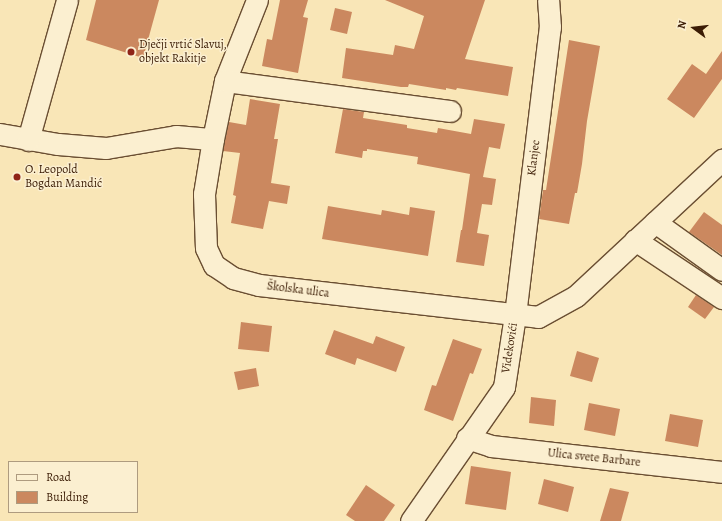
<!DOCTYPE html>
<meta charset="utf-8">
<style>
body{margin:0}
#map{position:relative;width:722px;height:521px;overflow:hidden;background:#f9e6b7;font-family:Alegreya,serif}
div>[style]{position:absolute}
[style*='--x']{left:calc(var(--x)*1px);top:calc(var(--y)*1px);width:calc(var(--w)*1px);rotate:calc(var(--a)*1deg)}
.building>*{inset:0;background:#cb885f}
.roads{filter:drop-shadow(1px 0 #6a4e32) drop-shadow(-1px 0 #6a4e32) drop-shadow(0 1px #6a4e32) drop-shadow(0 -1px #6a4e32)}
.minor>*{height:21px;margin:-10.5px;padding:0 10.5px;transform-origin:10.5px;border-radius:10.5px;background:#fbefd0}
.dots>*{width:11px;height:11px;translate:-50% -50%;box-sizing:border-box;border:2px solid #fbefd0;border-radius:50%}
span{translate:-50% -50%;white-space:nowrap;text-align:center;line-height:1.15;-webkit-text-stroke:3px #fbefd0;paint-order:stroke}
.poi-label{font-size:12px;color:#3b1c05}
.left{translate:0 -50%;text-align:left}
.street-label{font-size:12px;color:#3b1c05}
.legend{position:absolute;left:8px;top:461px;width:130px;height:52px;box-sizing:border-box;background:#fbefd0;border:1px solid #ae9b7f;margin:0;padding:5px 7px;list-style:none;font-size:12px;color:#3b1c05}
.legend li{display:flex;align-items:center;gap:8px;height:20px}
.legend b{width:20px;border:1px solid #ae9b7f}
.north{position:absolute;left:674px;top:8px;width:40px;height:40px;-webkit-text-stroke:3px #fbefd0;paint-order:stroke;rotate:285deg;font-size:11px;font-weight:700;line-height:16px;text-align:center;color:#3b1c05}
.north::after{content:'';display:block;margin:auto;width:14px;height:18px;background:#3b1c05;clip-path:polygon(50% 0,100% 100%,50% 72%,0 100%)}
</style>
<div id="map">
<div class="building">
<div style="clip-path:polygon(96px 0,159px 0,143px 58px,86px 40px)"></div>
<div style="clip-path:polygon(280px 0,308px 0,303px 17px,308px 18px,298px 73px,262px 66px,267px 39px,272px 40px)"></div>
<div style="clip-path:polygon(385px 0,485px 0,465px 59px,513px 67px,508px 96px,457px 88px,456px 90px,446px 88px,446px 90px,409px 84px,408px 87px,401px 87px,342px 78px,346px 48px,393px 55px,395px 45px,414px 49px,424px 16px)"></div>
<div style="clip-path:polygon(335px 8px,352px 12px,347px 34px,330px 30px)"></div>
<div style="clip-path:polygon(569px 40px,600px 46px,587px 121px,582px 164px,577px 193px,575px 193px,569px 224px,539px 219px,543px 190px,546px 190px)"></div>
<div style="clip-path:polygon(722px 51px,722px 79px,694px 118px,667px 99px,692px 64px,706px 74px)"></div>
<div style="clip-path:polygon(250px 99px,280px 104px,274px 139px,278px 139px,271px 183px,290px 186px,287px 204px,269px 201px,263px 229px,231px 223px,236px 196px,233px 195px,240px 153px,223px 151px,229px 122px,246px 125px)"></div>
<div style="clip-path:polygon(343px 109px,364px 112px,363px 118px,407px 125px,407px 128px,437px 133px,438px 128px,471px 134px,474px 119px,505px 124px,500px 149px,489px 147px,483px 177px,496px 179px,492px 205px,482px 204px,477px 233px,489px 235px,484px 266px,456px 262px,461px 230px,462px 230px,470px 174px,417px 164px,418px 157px,367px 149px,367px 151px,363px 151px,362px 158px,335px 153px)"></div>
<div style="clip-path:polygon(328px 206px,381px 215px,382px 210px,409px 215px,410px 207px,435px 211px,428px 256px,322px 239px)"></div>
<div style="clip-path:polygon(704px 212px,722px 225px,722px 255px,689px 232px)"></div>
<div style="clip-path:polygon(696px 295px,714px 307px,705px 319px,688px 307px)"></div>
<div style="clip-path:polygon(241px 322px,272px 326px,269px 352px,238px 349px)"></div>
<div style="clip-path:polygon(334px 330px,373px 344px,376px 336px,405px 347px,396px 372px,357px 358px,355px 365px,325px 354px)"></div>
<div style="clip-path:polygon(453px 339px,482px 349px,473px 374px,470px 373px,453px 421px,424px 410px,432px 385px,436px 386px)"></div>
<div style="clip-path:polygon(577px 351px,599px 358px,592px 382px,570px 376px)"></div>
<div style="clip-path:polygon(256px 368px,259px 386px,238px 390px,234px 372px)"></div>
<div style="clip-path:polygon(531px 397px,556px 400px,554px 426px,529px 423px)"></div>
<div style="clip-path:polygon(589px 403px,620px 409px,615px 436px,584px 430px)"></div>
<div style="clip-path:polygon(670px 414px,703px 420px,698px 447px,665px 441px)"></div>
<div style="clip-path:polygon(471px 466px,511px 472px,506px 510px,465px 504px)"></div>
<div style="clip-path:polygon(544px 479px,574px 487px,568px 512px,538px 504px)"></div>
<div style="clip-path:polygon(366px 485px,395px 505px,384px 521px,355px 521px,346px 515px)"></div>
<div style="clip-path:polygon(610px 488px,629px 492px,621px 521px,600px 521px)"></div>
</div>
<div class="roads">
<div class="minor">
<div style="--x:257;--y:0;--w:87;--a:111.6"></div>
<div style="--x:225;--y:81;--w:59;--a:101.7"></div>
<div style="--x:213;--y:139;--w:56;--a:99.3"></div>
<div style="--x:204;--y:194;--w:54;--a:87.9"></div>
<div style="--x:206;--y:248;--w:19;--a:65"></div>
<div style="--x:214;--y:265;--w:23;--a:34"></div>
<div style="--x:233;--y:278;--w:27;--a:15"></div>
<div style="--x:259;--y:285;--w:281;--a:6.5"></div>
<div style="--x:538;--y:317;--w:43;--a:-28.9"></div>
<div style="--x:576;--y:296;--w:200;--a:-43"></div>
<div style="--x:225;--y:81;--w:227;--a:7.6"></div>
<div style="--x:0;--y:134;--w:59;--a:9.8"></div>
<div style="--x:58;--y:144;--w:48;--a:4.8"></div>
<div style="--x:106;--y:148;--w:71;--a:-9.7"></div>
<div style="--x:176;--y:136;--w:37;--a:5"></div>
<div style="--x:28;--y:140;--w:145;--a:-74.4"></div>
<div style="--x:655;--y:222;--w:82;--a:35.6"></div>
<div style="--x:635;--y:240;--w:105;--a:33.7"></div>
<div style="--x:467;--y:438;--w:25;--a:18"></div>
<div style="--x:491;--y:446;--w:232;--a:6.4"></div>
<div style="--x:411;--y:521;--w:163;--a:-55.2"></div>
<div style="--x:504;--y:387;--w:73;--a:-81.3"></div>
<div style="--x:515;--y:315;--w:290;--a:-83.1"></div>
<div style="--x:550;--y:27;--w:27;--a:-94"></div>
</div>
</div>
<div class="dots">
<div style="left:131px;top:52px;background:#8f2418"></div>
<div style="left:17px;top:177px;background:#8f2418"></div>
</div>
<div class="poi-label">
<span class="left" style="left:139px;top:52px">Dječji vrtić Slavuj,<br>objekt Rakitje</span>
<span class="left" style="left:25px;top:177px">O. Leopold<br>Bogdan Mandić</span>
</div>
<div class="street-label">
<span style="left:534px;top:158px;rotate:-83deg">Klanjec</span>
<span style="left:298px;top:290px;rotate:7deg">Školska ulica</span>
<span style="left:510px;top:348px;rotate:-81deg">Videkovići</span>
<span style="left:594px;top:458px;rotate:6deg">Ulica svete Barbare</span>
</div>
<ul class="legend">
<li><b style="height:5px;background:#fbefd0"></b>Road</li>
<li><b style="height:11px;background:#cb885f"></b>Building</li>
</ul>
<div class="north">N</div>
</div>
